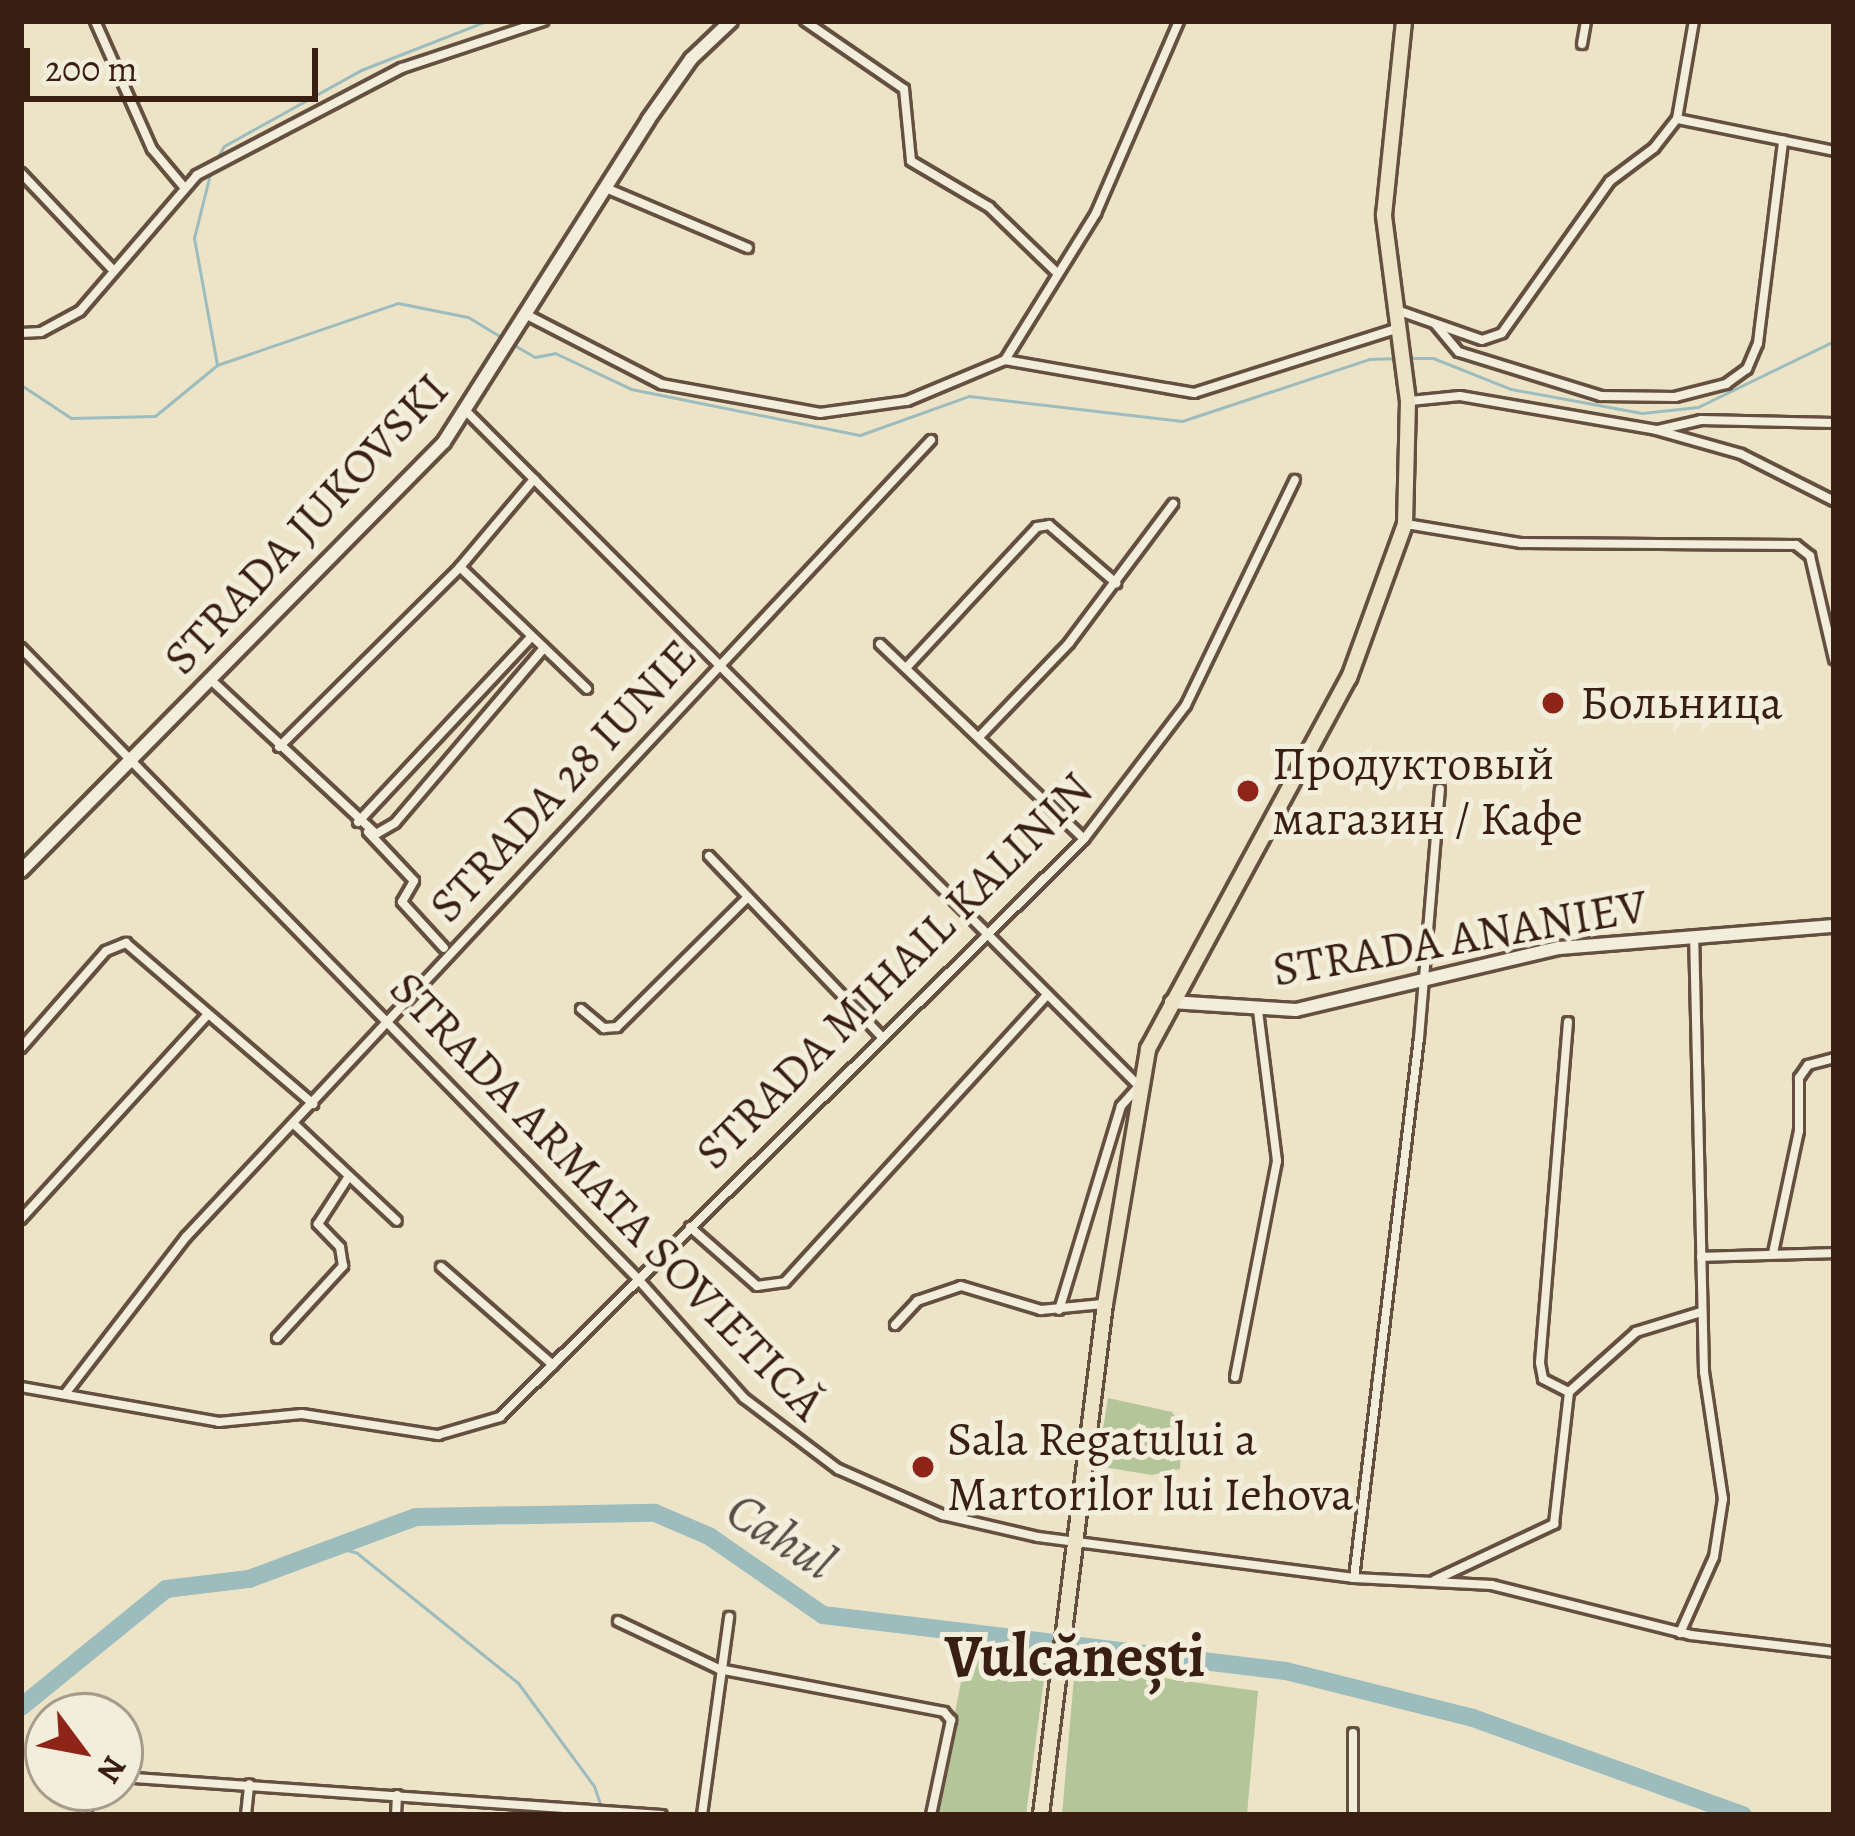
<!DOCTYPE html>
<meta charset="utf-8">
<style>
body{margin:0}
#map{position:relative;width:1855px;height:1836px;overflow:hidden;background:#ede4c8;font-family:Alegreya,serif}
div>[style]{position:absolute}
[style*='--x']{left:calc(var(--x)*1px);top:calc(var(--y)*1px);width:calc(var(--w)*1px);rotate:calc(var(--a)*1deg)}
.green>*{inset:0;background:#b4c599}
.stream>*{height:3px;margin:-1.5px;padding:0 1.5px;transform-origin:1.5px;border-radius:1.5px;background:#9cbcbe}
.river>*{height:18px;margin:-9px;padding:0 9px;transform-origin:9px;border-radius:9px;background:#9cbcbe}
.roads{filter:drop-shadow(3px 0 #655040) drop-shadow(-3px 0 #655040) drop-shadow(0 3px #655040) drop-shadow(0 -3px #655040)}
.street>*{height:8px;margin:-4px;padding:0 4px;transform-origin:4px;border-radius:4px;background:#f3eddb}
.secondary>*{height:12px;margin:-6px;padding:0 6px;transform-origin:6px;border-radius:6px;background:#f3eddb}
.primary>*{height:14px;margin:-7px;padding:0 7px;transform-origin:7px;border-radius:7px;background:#ede4c8}
.dots>*{width:33px;height:33px;translate:-50% -50%;box-sizing:border-box;border:6px solid #f3eddb;border-radius:50%}
span{translate:-50% -50%;white-space:nowrap;text-align:center;line-height:1.15;-webkit-text-stroke:10px #f3eddb;paint-order:stroke}
.street-label{font-size:48px;color:#381f12}
.poi-label{font-size:48px;color:#381f12}
.left{translate:0 -50%;text-align:left}
.water-label{font-size:51px;color:#564e46;font-style:italic}
.district-label{font-size:60px;color:#381f12;font-weight:700}
.frame{position:absolute;inset:0;border:24px solid #381f12;pointer-events:none}
.north{position:absolute;left:24px;top:1692px;width:120px;height:120px;box-sizing:border-box;background:#f3eddb;border:3px solid #a89b8b;border-radius:50%;rotate:122deg;font-size:33px;font-weight:700;line-height:48px;text-align:center;color:#381f12}
.north::after{content:'';display:block;margin:auto;width:42px;height:54px;background:#8f2418;clip-path:polygon(50% 0,100% 100%,50% 72%,0 100%)}
.scale{position:absolute;left:24px;top:48px;width:294px;height:54px;box-sizing:border-box;border:6px solid #381f12;border-top:0;padding-left:15px;font-size:36px;line-height:42px;white-space:nowrap;color:#381f12;-webkit-text-stroke:9px #f3eddb;paint-order:stroke}
</style>
<div id="map">
<div class="green">
<div style="clip-path:polygon(1108px 1398px,1172px 1412px,1182px 1426px,1180px 1469px,1152px 1475px,1097px 1466px)"></div>
<div style="clip-path:polygon(968px 1648px,1047px 1656px,1026px 1815px,934px 1815px)"></div>
<div style="clip-path:polygon(1075px 1666px,1258px 1691px,1247px 1815px,1062px 1815px)"></div>
</div>
<div class="stream">
<div style="--x:215;--y:162;--w:18;--a:-61"></div>
<div style="--x:224;--y:146;--w:157;--a:-29"></div>
<div style="--x:361;--y:70;--w:135;--a:-21.3"></div>
<div style="--x:211;--y:170;--w:70;--a:104"></div>
<div style="--x:194;--y:238;--w:129;--a:79.7"></div>
<div style="--x:514;--y:345;--w:24;--a:30"></div>
<div style="--x:535;--y:357;--w:20;--a:-11"></div>
<div style="--x:555;--y:353;--w:84;--a:25.3"></div>
<div style="--x:631;--y:389;--w:234;--a:11.4"></div>
<div style="--x:860;--y:435;--w:116;--a:-19.7"></div>
<div style="--x:969;--y:396;--w:214;--a:6.7"></div>
<div style="--x:1182;--y:421;--w:197;--a:-18.3"></div>
<div style="--x:1369;--y:359;--w:30;--a:-2"></div>
<div style="--x:1409;--y:358;--w:24;--a:0"></div>
<div style="--x:1433;--y:358;--w:84;--a:21.7"></div>
<div style="--x:1511;--y:389;--w:133;--a:10.4"></div>
<div style="--x:1642;--y:413;--w:56;--a:-6.1"></div>
<div style="--x:1698;--y:407;--w:151;--a:-25.9"></div>
<div style="--x:21;--y:385;--w:60;--a:33.4"></div>
<div style="--x:71;--y:418;--w:84;--a:-1.4"></div>
<div style="--x:155;--y:416;--w:80;--a:-39.4"></div>
<div style="--x:217;--y:365;--w:191;--a:-18.9"></div>
<div style="--x:398;--y:303;--w:71;--a:11.3"></div>
<div style="--x:468;--y:317;--w:44;--a:31.2"></div>
<div style="--x:328;--y:1545;--w:30;--a:15"></div>
<div style="--x:357;--y:1553;--w:207;--a:38.9"></div>
<div style="--x:518;--y:1683;--w:128;--a:53.6"></div>
<div style="--x:594;--y:1786;--w:31;--a:71"></div>
</div>
<div class="river">
<div style="--x:21;--y:1707;--w:187;--a:-39.1"></div>
<div style="--x:166;--y:1589;--w:84;--a:-6.9"></div>
<div style="--x:249;--y:1579;--w:178;--a:-20.4"></div>
<div style="--x:416;--y:1517;--w:239;--a:-1"></div>
<div style="--x:655;--y:1513;--w:59;--a:23.1"></div>
<div style="--x:709;--y:1536;--w:139;--a:34.7"></div>
<div style="--x:823;--y:1615;--w:466;--a:6.9"></div>
<div style="--x:1286;--y:1671;--w:193;--a:14.1"></div>
<div style="--x:1473;--y:1718;--w:287;--a:19.8"></div>
</div>
<div class="roads">
<div class="street">
<div style="--x:95;--y:21;--w:140;--a:66"></div>
<div style="--x:152;--y:149;--w:48;--a:50"></div>
<div style="--x:805;--y:21;--w:120;--a:34.5"></div>
<div style="--x:904;--y:89;--w:72;--a:84.4"></div>
<div style="--x:911;--y:161;--w:91;--a:30.5"></div>
<div style="--x:989;--y:207;--w:95;--a:44.1"></div>
<div style="--x:1582;--y:44;--w:23;--a:-80"></div>
<div style="--x:1677;--y:119;--w:160;--a:11.5"></div>
<div style="--x:21;--y:173;--w:134;--a:46.5"></div>
<div style="--x:606;--y:188;--w:154;--a:22.9"></div>
<div style="--x:1394;--y:309;--w:93;--a:19.4"></div>
<div style="--x:1482;--y:340;--w:21;--a:-19"></div>
<div style="--x:1502;--y:333;--w:186;--a:-54.6"></div>
<div style="--x:1610;--y:181;--w:55;--a:-36.9"></div>
<div style="--x:1654;--y:148;--w:37;--a:-52"></div>
<div style="--x:1677;--y:119;--w:99;--a:-80.2"></div>
<div style="--x:527;--y:315;--w:151;--a:27.2"></div>
<div style="--x:661;--y:384;--w:162;--a:10.3"></div>
<div style="--x:820;--y:413;--w:88;--a:-7.9"></div>
<div style="--x:907;--y:401;--w:106;--a:-22.7"></div>
<div style="--x:1436;--y:325;--w:35;--a:50"></div>
<div style="--x:1459;--y:352;--w:149;--a:17.2"></div>
<div style="--x:1601;--y:396;--w:74;--a:0.8"></div>
<div style="--x:1675;--y:397;--w:53;--a:-14.3"></div>
<div style="--x:1726;--y:384;--w:26;--a:-36"></div>
<div style="--x:1747;--y:369;--w:28;--a:-67"></div>
<div style="--x:1758;--y:343;--w:204;--a:-82.9"></div>
<div style="--x:21;--y:333;--w:20;--a:-3"></div>
<div style="--x:41;--y:332;--w:44;--a:-28.3"></div>
<div style="--x:80;--y:311;--w:179;--a:-49.3"></div>
<div style="--x:197;--y:175;--w:231;--a:-27.6"></div>
<div style="--x:402;--y:68;--w:149;--a:-18.4"></div>
<div style="--x:1005;--y:360;--w:192;--a:9.9"></div>
<div style="--x:1194;--y:393;--w:212;--a:-17.6"></div>
<div style="--x:1005;--y:360;--w:173;--a:-58.2"></div>
<div style="--x:1096;--y:213;--w:209;--a:-66.6"></div>
<div style="--x:1410;--y:401;--w:50;--a:-5.7"></div>
<div style="--x:1460;--y:396;--w:199;--a:9.8"></div>
<div style="--x:1656;--y:430;--w:88;--a:15.8"></div>
<div style="--x:1741;--y:454;--w:104;--a:26.8"></div>
<div style="--x:468;--y:413;--w:950;--a:45.09"></div>
<div style="--x:1139;--y:1086;--w:27;--a:132"></div>
<div style="--x:1121;--y:1106;--w:213;--a:106.9"></div>
<div style="--x:1658;--y:430;--w:44;--a:-13.1"></div>
<div style="--x:1701;--y:420;--w:133;--a:1.3"></div>
<div style="--x:1406;--y:524;--w:117;--a:9.4"></div>
<div style="--x:1521;--y:543;--w:275;--a:0.4"></div>
<div style="--x:1796;--y:545;--w:18;--a:38"></div>
<div style="--x:1810;--y:556;--w:106;--a:76.9"></div>
<div style="--x:460;--y:567;--w:176;--a:43.8"></div>
<div style="--x:880;--y:644;--w:282;--a:43.7"></div>
<div style="--x:21;--y:648;--w:881;--a:45.64"></div>
<div style="--x:637;--y:1278;--w:161;--a:48.3"></div>
<div style="--x:744;--y:1398;--w:118;--a:37.1"></div>
<div style="--x:838;--y:1469;--w:115;--a:23.7"></div>
<div style="--x:943;--y:1515;--w:98;--a:13"></div>
<div style="--x:1038;--y:1537;--w:319;--a:7.4"></div>
<div style="--x:1354;--y:1578;--w:138;--a:2.9"></div>
<div style="--x:1492;--y:1585;--w:205;--a:14.1"></div>
<div style="--x:1691;--y:1635;--w:144;--a:6.8"></div>
<div style="--x:906;--y:668;--w:192;--a:-47.1"></div>
<div style="--x:1037;--y:527;--w:12;--a:-9"></div>
<div style="--x:1049;--y:525;--w:89;--a:40.9"></div>
<div style="--x:211;--y:680;--w:226;--a:43"></div>
<div style="--x:376;--y:834;--w:22;--a:-30"></div>
<div style="--x:395;--y:823;--w:228;--a:-49.6"></div>
<div style="--x:979;--y:737;--w:130;--a:-46.2"></div>
<div style="--x:1069;--y:643;--w:174;--a:-53.2"></div>
<div style="--x:279;--y:747;--w:255;--a:-44.8"></div>
<div style="--x:460;--y:567;--w:115;--a:-49.9"></div>
<div style="--x:358;--y:822;--w:252;--a:-46.9"></div>
<div style="--x:368;--y:832;--w:67;--a:46.8"></div>
<div style="--x:414;--y:881;--w:24;--a:120"></div>
<div style="--x:402;--y:902;--w:62;--a:47.6"></div>
<div style="--x:709;--y:856;--w:250;--a:46.3"></div>
<div style="--x:581;--y:1009;--w:30;--a:40"></div>
<div style="--x:604;--y:1028;--w:13;--a:-4"></div>
<div style="--x:617;--y:1027;--w:183;--a:-44.8"></div>
<div style="--x:1568;--y:1022;--w:342;--a:94.7"></div>
<div style="--x:1540;--y:1363;--w:16;--a:79"></div>
<div style="--x:1543;--y:1379;--w:29;--a:27"></div>
<div style="--x:21;--y:1048;--w:129;--a:-48.8"></div>
<div style="--x:106;--y:951;--w:22;--a:-22"></div>
<div style="--x:126;--y:943;--w:247;--a:40.7"></div>
<div style="--x:294;--y:1124;--w:141;--a:43.3"></div>
<div style="--x:21;--y:1219;--w:277;--a:-47.6"></div>
<div style="--x:690;--y:1227;--w:89;--a:41.4"></div>
<div style="--x:757;--y:1286;--w:28;--a:-8"></div>
<div style="--x:785;--y:1282;--w:389;--a:-47.6"></div>
<div style="--x:1773;--y:1253;--w:125;--a:-78"></div>
<div style="--x:1799;--y:1131;--w:53;--a:-90"></div>
<div style="--x:1799;--y:1078;--w:16;--a:-55"></div>
<div style="--x:1808;--y:1065;--w:27;--a:-15"></div>
<div style="--x:1701;--y:1257;--w:133;--a:-1.7"></div>
<div style="--x:441;--y:1267;--w:149;--a:41.2"></div>
<div style="--x:895;--y:1325;--w:33;--a:-47"></div>
<div style="--x:917;--y:1301;--w:46;--a:-18.8"></div>
<div style="--x:961;--y:1286;--w:84;--a:16.7"></div>
<div style="--x:1041;--y:1310;--w:62;--a:-5.5"></div>
<div style="--x:277;--y:1338;--w:98;--a:-47.5"></div>
<div style="--x:343;--y:1266;--w:19;--a:-99"></div>
<div style="--x:340;--y:1247;--w:32;--a:-134"></div>
<div style="--x:318;--y:1224;--w:57;--a:-57.1"></div>
<div style="--x:1235;--y:1377;--w:220;--a:-79"></div>
<div style="--x:1277;--y:1161;--w:152;--a:-97.2"></div>
<div style="--x:21;--y:1387;--w:201;--a:10"></div>
<div style="--x:219;--y:1422;--w:83;--a:-5.5"></div>
<div style="--x:302;--y:1414;--w:138;--a:8.8"></div>
<div style="--x:438;--y:1435;--w:65;--a:-16.2"></div>
<div style="--x:500;--y:1417;--w:822;--a:-44.7"></div>
<div style="--x:1084;--y:839;--w:168;--a:-52.7"></div>
<div style="--x:1186;--y:705;--w:250;--a:-64.2"></div>
<div style="--x:65;--y:1394;--w:198;--a:-52.4"></div>
<div style="--x:186;--y:1237;--w:1091;--a:-46.93"></div>
<div style="--x:1354;--y:1578;--w:544;--a:-83.14"></div>
<div style="--x:1419;--y:1038;--w:250;--a:-85.2"></div>
<div style="--x:1435;--y:1580;--w:132;--a:-25.2"></div>
<div style="--x:1554;--y:1524;--w:133;--a:-83.5"></div>
<div style="--x:1569;--y:1392;--w:90;--a:-41.8"></div>
<div style="--x:1636;--y:1332;--w:68;--a:-17.1"></div>
<div style="--x:618;--y:1621;--w:112;--a:25.4"></div>
<div style="--x:719;--y:1669;--w:229;--a:10.8"></div>
<div style="--x:944;--y:1712;--w:11;--a:49"></div>
<div style="--x:951;--y:1720;--w:97;--a:101.9"></div>
<div style="--x:1680;--y:1633;--w:83;--a:-65.9"></div>
<div style="--x:1714;--y:1557;--w:59;--a:-81.2"></div>
<div style="--x:1723;--y:1499;--w:128;--a:-98.5"></div>
<div style="--x:1704;--y:1372;--w:436;--a:-91.3"></div>
<div style="--x:120;--y:1777;--w:543;--a:4.01"></div>
<div style="--x:85;--y:1815;--w:28;--a:-73"></div>
<div style="--x:246;--y:1815;--w:31;--a:-84"></div>
<div style="--x:396;--y:1815;--w:20;--a:-87"></div>
<div style="--x:702;--y:1815;--w:200;--a:-82.2"></div>
<div style="--x:1353;--y:1815;--w:82;--a:-90"></div>
</div>
<div class="secondary">
<div style="--x:21;--y:871;--w:602;--a:-45.4"></div>
<div style="--x:444;--y:442;--w:381;--a:-57.6"></div>
<div style="--x:648;--y:120;--w:75;--a:-54.8"></div>
<div style="--x:691;--y:59;--w:55;--a:-43.5"></div>
<div style="--x:1171;--y:1002;--w:125;--a:3.7"></div>
<div style="--x:1296;--y:1010;--w:270;--a:-13.3"></div>
<div style="--x:1559;--y:948;--w:276;--a:-4.6"></div>
</div>
<div class="primary">
<div style="--x:1041;--y:1815;--w:515;--a:-82.86"></div>
<div style="--x:1105;--y:1304;--w:259;--a:-80.4"></div>
<div style="--x:1148;--y:1049;--w:422;--a:-61.6"></div>
<div style="--x:1349;--y:678;--w:164;--a:-70"></div>
<div style="--x:1405;--y:524;--w:123;--a:-88.6"></div>
<div style="--x:1408;--y:401;--w:188;--a:-97.4"></div>
<div style="--x:1384;--y:215;--w:195;--a:-84.1"></div>
</div>
</div>
<div class="dots">
<div style="left:1553px;top:703px;background:#8f2418"></div>
<div style="left:1248px;top:791px;background:#8f2418"></div>
<div style="left:923px;top:1467px;background:#8f2418"></div>
</div>
<div class="street-label">
<span style="left:306px;top:524px;rotate:-47deg">STRADA JUKOVSKI</span>
<span style="left:563px;top:781px;rotate:-47deg">STRADA 28 IUNIE</span>
<span style="left:1460px;top:938px;rotate:-10deg">STRADA ANANIEV</span>
<span style="left:894px;top:971px;rotate:-45deg">STRADA MIHAIL KALININ</span>
<span style="left:607px;top:1196px;rotate:46deg">STRADA ARMATA SOVIETICĂ</span>
</div>
<div class="poi-label">
<span class="left" style="left:1580px;top:703px">Больница</span>
<span class="left" style="left:1272px;top:791px">Продуктовый<br>магазин / Кафе</span>
<span class="left" style="left:947px;top:1467px">Sala Regatului a<br>Martorilor lui Iehova</span>
</div>
<div class="water-label">
<span style="left:781px;top:1536px;rotate:32deg">Cahul</span>
</div>
<div class="district-label">
<span style="left:1075px;top:1656px">Vulcănești</span>
</div>
<div class="frame"></div>
<div class="north">N</div>
<div class="scale">200 m</div>
</div>
